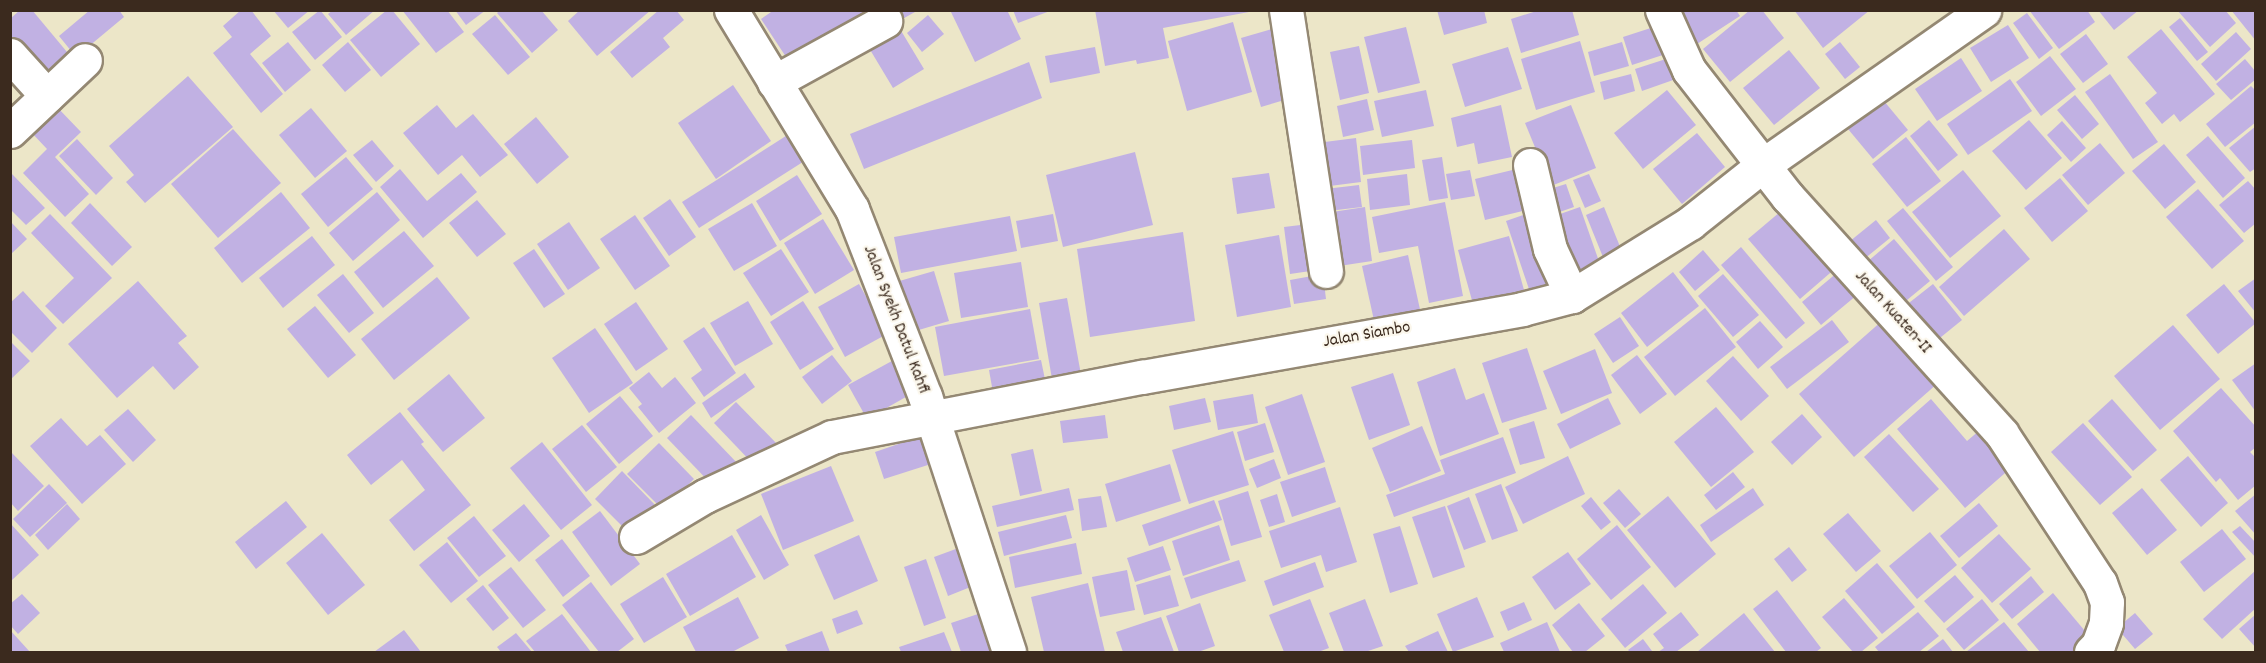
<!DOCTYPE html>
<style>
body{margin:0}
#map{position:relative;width:2266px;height:663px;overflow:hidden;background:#ece6c8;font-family:Dekko,sans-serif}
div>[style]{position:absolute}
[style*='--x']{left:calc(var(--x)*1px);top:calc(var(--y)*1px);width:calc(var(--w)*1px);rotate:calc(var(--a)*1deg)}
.building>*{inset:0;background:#c1b1e3}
.roads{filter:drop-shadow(2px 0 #948873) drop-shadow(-2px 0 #948873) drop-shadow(0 2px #948873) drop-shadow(0 -2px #948873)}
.minor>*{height:33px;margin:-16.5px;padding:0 16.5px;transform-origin:16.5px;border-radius:16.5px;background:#fff}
.tertiary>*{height:33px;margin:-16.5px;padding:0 16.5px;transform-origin:16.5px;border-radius:16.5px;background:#fff}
span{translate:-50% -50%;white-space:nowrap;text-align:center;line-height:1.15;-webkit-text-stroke:4.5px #fbf7ec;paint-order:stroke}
.street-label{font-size:18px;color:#3b2a1e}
.frame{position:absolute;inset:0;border:12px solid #3b2a1e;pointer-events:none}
</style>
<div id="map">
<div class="building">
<div style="clip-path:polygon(20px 10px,32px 10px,72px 58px,44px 81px,10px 41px,10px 19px)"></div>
<div style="clip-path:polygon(90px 10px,119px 10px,124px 17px,76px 57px,59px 36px)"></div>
<div style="clip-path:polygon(241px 10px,251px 10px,271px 36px,250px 54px,283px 94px,261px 113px,213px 53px,232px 37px,223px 26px)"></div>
<div style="clip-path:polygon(273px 10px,310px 10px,288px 28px)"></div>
<div style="clip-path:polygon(320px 10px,342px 37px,315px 60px,292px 32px)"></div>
<div style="clip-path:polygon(333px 10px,375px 10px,346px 35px,328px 14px)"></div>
<div style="clip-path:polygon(387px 10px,392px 10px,420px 44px,381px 77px,350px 40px)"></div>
<div style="clip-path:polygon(402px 10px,447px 10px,464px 32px,436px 53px)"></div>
<div style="clip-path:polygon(455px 10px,486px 10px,466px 25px)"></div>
<div style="clip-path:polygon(500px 10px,541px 10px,558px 30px,532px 53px,497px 13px)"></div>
<div style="clip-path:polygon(580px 10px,651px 10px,597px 56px,568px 21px)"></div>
<div style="clip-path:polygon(659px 10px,676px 10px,684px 20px,663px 38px,670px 47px,632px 78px,610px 52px)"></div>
<div style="clip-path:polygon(774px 10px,865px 10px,867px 14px,792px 66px,761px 19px)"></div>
<div style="clip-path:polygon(891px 10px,914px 10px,915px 12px,897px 22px)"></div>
<div style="clip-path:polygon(950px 10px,1007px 10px,1021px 39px,975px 62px)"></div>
<div style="clip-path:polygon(1013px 10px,1050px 10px,1050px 11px,1018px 23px)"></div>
<div style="clip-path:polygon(1095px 10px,1249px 10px,1249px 12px,1163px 28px,1169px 58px,1137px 64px,1136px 60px,1105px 66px)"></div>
<div style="clip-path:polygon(1437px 10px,1484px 10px,1487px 23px,1444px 35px)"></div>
<div style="clip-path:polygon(1540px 10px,1572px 10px,1579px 35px,1521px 53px,1511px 19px)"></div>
<div style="clip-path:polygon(1676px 10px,1736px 10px,1740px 16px,1697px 44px)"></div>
<div style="clip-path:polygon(1750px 10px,1762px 10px,1784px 38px,1730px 82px,1703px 49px)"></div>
<div style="clip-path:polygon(1794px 10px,1870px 10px,1823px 48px)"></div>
<div style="clip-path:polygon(2029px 10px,2087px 10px,2095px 22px,2059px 49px)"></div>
<div style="clip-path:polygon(2098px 10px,2139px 10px,2114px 30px)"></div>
<div style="clip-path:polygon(2177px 10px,2225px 10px,2236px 23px,2210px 47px)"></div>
<div style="clip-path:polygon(2231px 10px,2256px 10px,2256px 41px)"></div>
<div style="clip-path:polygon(2027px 13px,2053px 48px,2039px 59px,2013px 23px)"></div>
<div style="clip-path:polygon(495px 15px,530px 57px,508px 75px,472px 34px)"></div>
<div style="clip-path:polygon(928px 15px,944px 34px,922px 52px,907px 33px)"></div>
<div style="clip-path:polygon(2180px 18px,2208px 52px,2197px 61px,2169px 27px)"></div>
<div style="clip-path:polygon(1233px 22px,1252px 92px,1187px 111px,1168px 41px)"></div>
<div style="clip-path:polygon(1660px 25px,1669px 53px,1632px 65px,1623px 37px)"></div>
<div style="clip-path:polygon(2008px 25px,2029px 58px,1991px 82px,1970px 48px)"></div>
<div style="clip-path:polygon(1279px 27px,1298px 96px,1261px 107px,1241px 38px)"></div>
<div style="clip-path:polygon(1406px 27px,1420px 83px,1378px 93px,1364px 37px)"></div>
<div style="clip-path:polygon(900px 29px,924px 69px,893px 88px,869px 48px)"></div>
<div style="clip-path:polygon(2161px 29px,2215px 94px,2180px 122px,2174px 114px,2162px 124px,2145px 103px,2157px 93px,2127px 57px)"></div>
<div style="clip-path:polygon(2236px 32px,2251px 49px,2216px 81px,2201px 64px)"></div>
<div style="clip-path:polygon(2086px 34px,2108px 64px,2083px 83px,2060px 54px)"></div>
<div style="clip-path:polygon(1580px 41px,1595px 92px,1536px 110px,1521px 59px)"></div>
<div style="clip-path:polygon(288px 42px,311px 70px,285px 92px,262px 63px)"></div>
<div style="clip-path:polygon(348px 42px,371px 70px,345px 92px,322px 65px)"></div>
<div style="clip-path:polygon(1622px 42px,1629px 66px,1594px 76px,1588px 52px)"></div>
<div style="clip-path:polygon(1840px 42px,1860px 67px,1845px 79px,1825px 54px)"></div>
<div style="clip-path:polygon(1359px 46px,1369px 93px,1340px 100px,1330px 52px)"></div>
<div style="clip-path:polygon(1095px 47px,1100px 73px,1050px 83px,1045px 56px)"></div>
<div style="clip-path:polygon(1508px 47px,1522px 89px,1465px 107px,1452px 64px)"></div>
<div style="clip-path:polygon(1789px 50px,1820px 88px,1774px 125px,1743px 88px)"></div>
<div style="clip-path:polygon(2050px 56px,2076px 89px,2041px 116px,2016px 82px)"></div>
<div style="clip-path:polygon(1669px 58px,1676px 79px,1642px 91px,1635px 69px)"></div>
<div style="clip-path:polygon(1961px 58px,1982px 91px,1937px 121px,1915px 89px)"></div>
<div style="clip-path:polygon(2245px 59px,2256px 72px,2256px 79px,2231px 100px,2216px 84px)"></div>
<div style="clip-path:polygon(1029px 62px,1042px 98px,864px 169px,850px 134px)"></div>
<div style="clip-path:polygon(1631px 74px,1635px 91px,1604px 100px,1600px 82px)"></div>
<div style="clip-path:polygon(2110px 74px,2158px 142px,2133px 159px,2085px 92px)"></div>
<div style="clip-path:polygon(188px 76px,233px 127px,145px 203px,126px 182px,134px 175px,109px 146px)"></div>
<div style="clip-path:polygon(2010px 79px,2032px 111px,1968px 155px,1947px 124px)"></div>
<div style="clip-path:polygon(733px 85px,771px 141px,716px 179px,678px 123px)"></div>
<div style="clip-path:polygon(2251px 86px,2256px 91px,2256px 122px,2225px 147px,2206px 124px)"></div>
<div style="clip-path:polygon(1426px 90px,1434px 126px,1382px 137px,1374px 101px)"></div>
<div style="clip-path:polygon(1667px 90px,1696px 125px,1643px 169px,1614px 133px)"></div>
<div style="clip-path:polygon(2075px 95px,2099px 124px,2082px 139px,2057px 110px)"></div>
<div style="clip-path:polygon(1367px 99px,1374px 130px,1343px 137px,1337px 106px)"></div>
<div style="clip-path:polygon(1884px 101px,1908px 130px,1873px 159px,1848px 129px)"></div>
<div style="clip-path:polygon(437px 105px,456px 128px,473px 114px,508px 155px,480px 177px,462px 155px,438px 175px,403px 133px)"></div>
<div style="clip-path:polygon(1501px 105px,1512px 157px,1478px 164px,1474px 143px,1457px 147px,1451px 118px)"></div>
<div style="clip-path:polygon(1571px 105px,1596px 168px,1551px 186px,1525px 123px)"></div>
<div style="clip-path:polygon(56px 106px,81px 132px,55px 157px,89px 194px,65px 217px,23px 173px,47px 149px,30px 131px)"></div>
<div style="clip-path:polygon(311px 108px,347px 151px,315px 178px,279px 135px)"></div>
<div style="clip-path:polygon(536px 117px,569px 157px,537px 184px,504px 144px)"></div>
<div style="clip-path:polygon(1929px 120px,1958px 155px,1938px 171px,1910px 136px)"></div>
<div style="clip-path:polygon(2029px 120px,2062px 158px,2026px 190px,1992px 151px)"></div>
<div style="clip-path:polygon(2062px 121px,2086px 148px,2071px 162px,2047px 135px)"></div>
<div style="clip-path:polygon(2256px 126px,2256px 168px,2250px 172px,2229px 148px)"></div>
<div style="clip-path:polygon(233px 129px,281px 183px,218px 238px,171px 184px)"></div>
<div style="clip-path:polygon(1697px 133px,1725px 167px,1682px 204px,1653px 169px)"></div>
<div style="clip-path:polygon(789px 134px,806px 160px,699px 228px,682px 202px)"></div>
<div style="clip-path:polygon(2208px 136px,2245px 178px,2223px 198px,2186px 155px)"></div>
<div style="clip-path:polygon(1906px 137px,1941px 181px,1907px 207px,1872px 164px)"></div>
<div style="clip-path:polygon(1356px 138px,1361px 182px,1314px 188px,1309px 144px)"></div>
<div style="clip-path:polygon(77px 139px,113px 178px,96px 195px,59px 156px)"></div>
<div style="clip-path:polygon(372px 140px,394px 166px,376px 182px,353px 155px)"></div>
<div style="clip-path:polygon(1412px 140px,1415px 168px,1363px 175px,1360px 146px)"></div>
<div style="clip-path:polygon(2100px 143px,2125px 173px,2088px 205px,2062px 175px)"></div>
<div style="clip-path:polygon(2164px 144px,2196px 182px,2165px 209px,2132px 171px)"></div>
<div style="clip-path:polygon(1135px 152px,1153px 225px,1063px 247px,1046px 175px)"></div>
<div style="clip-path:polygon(346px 157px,373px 189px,328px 227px,301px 194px)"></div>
<div style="clip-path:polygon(1442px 157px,1448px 198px,1429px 201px,1422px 160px)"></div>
<div style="clip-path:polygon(1525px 167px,1535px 208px,1485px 220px,1475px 179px)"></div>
<div style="clip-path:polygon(400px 169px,427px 201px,461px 173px,477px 192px,423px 238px,380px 187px)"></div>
<div style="clip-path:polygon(1470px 170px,1475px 196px,1451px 200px,1446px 174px)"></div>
<div style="clip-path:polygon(1963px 170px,2001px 216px,1950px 258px,1912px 212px)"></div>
<div style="clip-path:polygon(1269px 173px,1275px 208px,1237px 214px,1232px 178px)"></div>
<div style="clip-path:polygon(12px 174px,45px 208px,26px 225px,10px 209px)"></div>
<div style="clip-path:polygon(1407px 174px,1410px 205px,1370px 210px,1367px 179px)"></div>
<div style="clip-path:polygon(1589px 174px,1601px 201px,1585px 208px,1573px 180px)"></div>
<div style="clip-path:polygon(797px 175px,822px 214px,780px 241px,756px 201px)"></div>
<div style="clip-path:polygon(2060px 178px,2088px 211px,2052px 242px,2024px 208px)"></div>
<div style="clip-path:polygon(2248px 181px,2256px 190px,2256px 223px,2244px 233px,2219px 205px)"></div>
<div style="clip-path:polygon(1566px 184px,1574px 207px,1551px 215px,1543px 191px)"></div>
<div style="clip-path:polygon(1359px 185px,1362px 207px,1320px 212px,1317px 190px)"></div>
<div style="clip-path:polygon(2198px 189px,2244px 241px,2212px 269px,2166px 217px)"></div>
<div style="clip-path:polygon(281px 192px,310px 228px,242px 283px,214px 248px)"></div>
<div style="clip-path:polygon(377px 192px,400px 220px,353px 261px,329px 233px)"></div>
<div style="clip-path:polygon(670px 199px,696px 237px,669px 256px,643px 218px)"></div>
<div style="clip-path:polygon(477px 200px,506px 234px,477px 257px,449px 223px)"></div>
<div style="clip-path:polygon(1445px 202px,1463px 296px,1429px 303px,1418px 246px,1379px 253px,1372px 217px)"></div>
<div style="clip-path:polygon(90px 203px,132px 247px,112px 266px,71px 223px)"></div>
<div style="clip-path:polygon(752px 203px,777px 246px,734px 271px,708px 229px)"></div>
<div style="clip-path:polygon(1365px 207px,1372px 261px,1326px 268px,1319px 214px)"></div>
<div style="clip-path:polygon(1580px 207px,1602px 270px,1569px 282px,1546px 219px)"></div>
<div style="clip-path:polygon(1604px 207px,1625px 259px,1607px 267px,1586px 215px)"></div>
<div style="clip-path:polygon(1786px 207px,1837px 267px,1800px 299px,1748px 239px)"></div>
<div style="clip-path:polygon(1903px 208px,1953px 267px,1936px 281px,1887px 221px)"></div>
<div style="clip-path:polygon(1535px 211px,1563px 294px,1534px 304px,1506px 221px)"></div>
<div style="clip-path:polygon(50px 214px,112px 278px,63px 324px,45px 306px,74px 278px,31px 233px)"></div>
<div style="clip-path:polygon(1053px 214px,1058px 241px,1021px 248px,1016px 221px)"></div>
<div style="clip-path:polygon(635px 215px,670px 266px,635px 290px,600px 239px)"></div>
<div style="clip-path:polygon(1010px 216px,1017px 251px,901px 273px,894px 237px)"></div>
<div style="clip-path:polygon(823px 219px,854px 270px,815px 294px,784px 243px)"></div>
<div style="clip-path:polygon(1876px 220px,1890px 238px,1858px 264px,1844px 246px)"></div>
<div style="clip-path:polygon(10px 221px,27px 239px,10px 255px)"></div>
<div style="clip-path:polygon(569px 222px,600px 268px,568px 290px,537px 244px)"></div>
<div style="clip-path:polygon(1317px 223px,1324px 269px,1290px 274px,1284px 227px)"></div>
<div style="clip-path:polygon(2004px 229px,2030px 259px,1964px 316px,1939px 287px)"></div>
<div style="clip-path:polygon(404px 231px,434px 266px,383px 308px,354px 272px)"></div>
<div style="clip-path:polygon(1183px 232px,1195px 321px,1090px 337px,1077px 249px)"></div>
<div style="clip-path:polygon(1279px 235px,1291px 307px,1237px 317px,1225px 245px)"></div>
<div style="clip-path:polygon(312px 236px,335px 265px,283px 308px,259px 278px)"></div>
<div style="clip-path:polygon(1509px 236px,1524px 290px,1473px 304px,1458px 250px)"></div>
<div style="clip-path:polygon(1894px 239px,1930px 281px,1895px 310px,1860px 268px)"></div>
<div style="clip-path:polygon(1741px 247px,1805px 323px,1786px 339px,1721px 265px)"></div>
<div style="clip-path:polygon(534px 249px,565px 294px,544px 308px,513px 263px)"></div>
<div style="clip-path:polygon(781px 249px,809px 292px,771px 316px,743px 273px)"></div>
<div style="clip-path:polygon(1703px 250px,1720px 270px,1695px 291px,1679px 272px)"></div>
<div style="clip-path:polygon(1408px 255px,1423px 323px,1377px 334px,1362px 266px)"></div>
<div style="clip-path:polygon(1021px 262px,1028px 307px,961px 318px,954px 273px)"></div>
<div style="clip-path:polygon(934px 271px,949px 321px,912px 332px,896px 282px)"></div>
<div style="clip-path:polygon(1673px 272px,1699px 306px,1647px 347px,1621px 313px)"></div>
<div style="clip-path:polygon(1838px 272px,1857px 295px,1821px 325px,1802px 302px)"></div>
<div style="clip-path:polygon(343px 274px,374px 313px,349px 333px,317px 295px)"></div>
<div style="clip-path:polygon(1323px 274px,1326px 299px,1294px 304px,1290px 280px)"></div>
<div style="clip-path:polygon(1723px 274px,1759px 315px,1733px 337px,1698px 296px)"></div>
<div style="clip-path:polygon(437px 277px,470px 318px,394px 380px,361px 339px)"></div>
<div style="clip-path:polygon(2256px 278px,2256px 313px,2238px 291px)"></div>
<div style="clip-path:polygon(138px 281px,187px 336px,178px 343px,199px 367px,174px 390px,153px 366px,117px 398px,68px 344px)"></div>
<div style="clip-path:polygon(859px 284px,887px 334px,845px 357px,818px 307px)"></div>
<div style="clip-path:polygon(1933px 284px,1962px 320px,1930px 346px,1900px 310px)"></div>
<div style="clip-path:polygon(2224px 284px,2256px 323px,2218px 354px,2186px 315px)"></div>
<div style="clip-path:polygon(23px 291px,57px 328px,32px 353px,10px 331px,10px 303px)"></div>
<div style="clip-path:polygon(1067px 298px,1082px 380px,1053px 385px,1039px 303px)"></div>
<div style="clip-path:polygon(748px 301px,773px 344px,735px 366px,710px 323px)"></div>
<div style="clip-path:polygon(803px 301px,834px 349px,800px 370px,770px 322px)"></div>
<div style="clip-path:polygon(636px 302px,668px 349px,636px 371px,604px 324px)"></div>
<div style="clip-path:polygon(315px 306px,356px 355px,328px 378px,287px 329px)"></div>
<div style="clip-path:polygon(1705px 308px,1736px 347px,1675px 396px,1644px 357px)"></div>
<div style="clip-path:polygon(1030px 309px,1039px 359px,944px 376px,935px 327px)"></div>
<div style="clip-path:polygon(1620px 317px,1639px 346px,1613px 363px,1594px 334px)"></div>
<div style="clip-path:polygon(1832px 320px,1849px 342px,1787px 389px,1770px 367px)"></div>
<div style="clip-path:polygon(1883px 320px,1938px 383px,1854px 457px,1799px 394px)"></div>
<div style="clip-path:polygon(1760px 321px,1783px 347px,1758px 369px,1736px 342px)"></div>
<div style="clip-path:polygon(2173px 325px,2220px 379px,2160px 430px,2114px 376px)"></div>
<div style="clip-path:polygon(704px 327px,736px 373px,704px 397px,691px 378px,702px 370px,683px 341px)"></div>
<div style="clip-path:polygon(595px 328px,633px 383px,589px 413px,552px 358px)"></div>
<div style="clip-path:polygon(10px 341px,30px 361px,10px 380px)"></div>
<div style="clip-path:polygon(1527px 348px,1547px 409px,1502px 423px,1482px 363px)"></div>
<div style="clip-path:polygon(1595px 349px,1612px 393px,1561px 414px,1543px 371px)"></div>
<div style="clip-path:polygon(832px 355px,852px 381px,822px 404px,802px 377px)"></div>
<div style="clip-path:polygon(1637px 355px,1667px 394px,1640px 414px,1611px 375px)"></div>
<div style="clip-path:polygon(901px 356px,920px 389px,867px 419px,848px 385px)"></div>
<div style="clip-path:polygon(1733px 356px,1769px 396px,1741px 421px,1706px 381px)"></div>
<div style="clip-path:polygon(1041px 360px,1048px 394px,995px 404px,989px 370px)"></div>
<div style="clip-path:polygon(2256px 363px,2256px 412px,2232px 380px)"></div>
<div style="clip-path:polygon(1455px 368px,1466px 400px,1484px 393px,1499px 434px,1440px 456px,1417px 382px)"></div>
<div style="clip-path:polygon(649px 372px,662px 388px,675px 377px,696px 403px,659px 433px,638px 407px,642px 404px,629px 388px)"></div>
<div style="clip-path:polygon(745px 373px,755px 387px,711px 418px,702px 403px)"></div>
<div style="clip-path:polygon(1393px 373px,1410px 425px,1369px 440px,1351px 387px)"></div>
<div style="clip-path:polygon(449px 374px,485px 418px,443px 452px,407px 409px)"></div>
<div style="clip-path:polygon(2221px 388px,2256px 427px,2256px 447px,2250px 452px,2256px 458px,2256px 485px,2238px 500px,2220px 478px,2216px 482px,2173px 431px)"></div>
<div style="clip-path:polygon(1253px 394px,1258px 423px,1218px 430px,1213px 401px)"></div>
<div style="clip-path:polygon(1302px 394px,1325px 462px,1288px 475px,1265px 407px)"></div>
<div style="clip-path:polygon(620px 396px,653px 436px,619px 464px,586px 424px)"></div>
<div style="clip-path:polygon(1205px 398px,1211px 422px,1174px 430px,1169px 406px)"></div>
<div style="clip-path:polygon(1608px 398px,1621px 424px,1570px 449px,1557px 424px)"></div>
<div style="clip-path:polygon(1931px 399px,1967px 441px,1980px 430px,2012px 467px,1965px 508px,1897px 429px)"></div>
<div style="clip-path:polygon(2112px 399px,2157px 450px,2133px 471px,2088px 421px)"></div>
<div style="clip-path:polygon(736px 402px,779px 446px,756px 467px,714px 423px)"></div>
<div style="clip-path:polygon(1716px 407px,1754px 452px,1711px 487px,1674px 442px)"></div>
<div style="clip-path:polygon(128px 409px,156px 440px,133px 462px,104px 430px)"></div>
<div style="clip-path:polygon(400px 412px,424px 442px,421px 444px,471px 505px,414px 551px,389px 520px,425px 490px,402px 460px,371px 485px,347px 455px)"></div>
<div style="clip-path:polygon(1802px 414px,1822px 437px,1792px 465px,1771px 442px)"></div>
<div style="clip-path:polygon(691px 415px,740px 466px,716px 489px,667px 438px)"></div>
<div style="clip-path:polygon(1105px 415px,1108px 438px,1063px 443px,1060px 421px)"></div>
<div style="clip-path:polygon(61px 418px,87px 446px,100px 435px,126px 464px,82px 504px,30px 446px)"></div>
<div style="clip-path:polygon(1534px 421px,1545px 458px,1520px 465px,1509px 429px)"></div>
<div style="clip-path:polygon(1265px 423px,1274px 452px,1245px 461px,1237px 432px)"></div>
<div style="clip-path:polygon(2083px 423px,2132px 477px,2100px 505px,2051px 452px)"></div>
<div style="clip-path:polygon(582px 425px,617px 467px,586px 492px,552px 449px)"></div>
<div style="clip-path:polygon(1422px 426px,1441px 471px,1390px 492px,1372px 448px)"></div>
<div style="clip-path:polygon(1233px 431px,1249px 485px,1189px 504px,1172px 450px)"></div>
<div style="clip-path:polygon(1889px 434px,1939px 489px,1913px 512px,1864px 457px)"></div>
<div style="clip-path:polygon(922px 436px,931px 464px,884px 479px,875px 452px)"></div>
<div style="clip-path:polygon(1503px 437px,1516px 473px,1394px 517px,1386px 495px,1445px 474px,1440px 460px)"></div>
<div style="clip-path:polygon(542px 442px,592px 505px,561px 530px,510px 468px)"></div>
<div style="clip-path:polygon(659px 443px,694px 479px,663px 510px,627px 474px)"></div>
<div style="clip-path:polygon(1033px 449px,1042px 491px,1020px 496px,1011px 454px)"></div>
<div style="clip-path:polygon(10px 451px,44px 486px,18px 511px,10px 502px)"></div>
<div style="clip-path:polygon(1568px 456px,1585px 494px,1523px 524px,1505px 487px)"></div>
<div style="clip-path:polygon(2188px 456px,2228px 503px,2201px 527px,2160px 480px)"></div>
<div style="clip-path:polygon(1274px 459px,1281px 478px,1257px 488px,1249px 469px)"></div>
<div style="clip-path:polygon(1170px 464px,1181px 501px,1116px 522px,1105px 484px)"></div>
<div style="clip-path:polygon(831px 466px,854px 521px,783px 550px,761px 494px)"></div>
<div style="clip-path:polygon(1325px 467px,1336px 502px,1292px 517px,1280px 482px)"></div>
<div style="clip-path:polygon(622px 471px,659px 509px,632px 536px,595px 499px)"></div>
<div style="clip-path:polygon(1733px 472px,1745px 487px,1716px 510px,1704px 495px)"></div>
<div style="clip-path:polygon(49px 484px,67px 503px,30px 537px,13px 519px)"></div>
<div style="clip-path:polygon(1501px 484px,1518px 531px,1492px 540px,1475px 494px)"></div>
<div style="clip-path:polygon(1069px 488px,1074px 510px,997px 527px,992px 506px)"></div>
<div style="clip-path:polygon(1753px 488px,1764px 505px,1711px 542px,1700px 525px)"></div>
<div style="clip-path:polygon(2142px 488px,2177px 530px,2147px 555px,2112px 513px)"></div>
<div style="clip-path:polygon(1619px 489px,1641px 514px,1625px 528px,1603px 503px)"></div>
<div style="clip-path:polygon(1248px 491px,1262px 537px,1231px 546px,1218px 501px)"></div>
<div style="clip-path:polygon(1277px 494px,1285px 522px,1269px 527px,1260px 500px)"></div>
<div style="clip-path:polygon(2256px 494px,2256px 535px,2235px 511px)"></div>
<div style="clip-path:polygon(1101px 496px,1107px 527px,1082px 531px,1078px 499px)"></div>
<div style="clip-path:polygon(1668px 496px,1716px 554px,1675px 588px,1627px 530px)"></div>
<div style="clip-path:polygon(1469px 497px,1486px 542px,1464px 550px,1447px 506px)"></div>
<div style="clip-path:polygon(1591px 497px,1611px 522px,1601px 530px,1581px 506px)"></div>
<div style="clip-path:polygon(1214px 500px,1222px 520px,1149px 546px,1142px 525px)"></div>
<div style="clip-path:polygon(286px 501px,307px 527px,256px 569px,235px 542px)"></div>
<div style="clip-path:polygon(1979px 503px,1998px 526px,1959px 558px,1940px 536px)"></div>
<div style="clip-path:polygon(67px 504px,80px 519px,48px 550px,35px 535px)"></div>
<div style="clip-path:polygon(524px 504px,550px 536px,519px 562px,492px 530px)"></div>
<div style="clip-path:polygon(1445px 506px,1465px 567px,1433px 578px,1412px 517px)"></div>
<div style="clip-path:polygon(1340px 507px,1357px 562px,1326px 572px,1321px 555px,1281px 568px,1269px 531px)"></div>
<div style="clip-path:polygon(600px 511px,640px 564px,611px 586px,572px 532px)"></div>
<div style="clip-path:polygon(1848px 513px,1881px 551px,1856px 572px,1823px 534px)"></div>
<div style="clip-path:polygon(761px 515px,789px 565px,764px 580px,736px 530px)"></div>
<div style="clip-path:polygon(1066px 515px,1072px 538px,1004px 556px,998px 532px)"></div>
<div style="clip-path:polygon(474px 516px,506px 556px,479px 577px,447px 538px)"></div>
<div style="clip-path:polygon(10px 523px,39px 555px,12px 580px,10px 577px)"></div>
<div style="clip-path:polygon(1219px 525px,1230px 560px,1183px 576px,1172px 541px)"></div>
<div style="clip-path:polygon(1617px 525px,1651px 567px,1611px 600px,1577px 559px)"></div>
<div style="clip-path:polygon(1400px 526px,1418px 584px,1390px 593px,1373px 534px)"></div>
<div style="clip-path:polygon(2240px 526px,2256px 543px,2256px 558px,2232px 532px)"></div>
<div style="clip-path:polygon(2222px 529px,2246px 559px,2204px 592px,2180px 562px)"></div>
<div style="clip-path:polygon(1930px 532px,1957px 565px,1917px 599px,1889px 566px)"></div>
<div style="clip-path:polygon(322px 533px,365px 585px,328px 615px,286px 563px)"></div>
<div style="clip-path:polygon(1999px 534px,2031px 569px,1992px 603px,1961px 568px)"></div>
<div style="clip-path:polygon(732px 535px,756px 577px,690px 616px,666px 574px)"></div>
<div style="clip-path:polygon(859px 535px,878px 581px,834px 600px,814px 555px)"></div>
<div style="clip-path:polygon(562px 539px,590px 576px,563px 597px,535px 560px)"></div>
<div style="clip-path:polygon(447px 542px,478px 581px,451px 603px,419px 565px)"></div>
<div style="clip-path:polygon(1076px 543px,1082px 574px,1015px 588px,1009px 557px)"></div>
<div style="clip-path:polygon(964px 546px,978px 584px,948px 596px,934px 557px)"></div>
<div style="clip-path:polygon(1163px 546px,1171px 570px,1135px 582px,1127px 558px)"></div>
<div style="clip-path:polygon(1789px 547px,1807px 570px,1792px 582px,1774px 559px)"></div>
<div style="clip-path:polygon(1568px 552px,1591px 584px,1555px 610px,1532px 577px)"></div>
<div style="clip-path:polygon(926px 559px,946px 618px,924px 626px,904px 567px)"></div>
<div style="clip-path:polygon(1239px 560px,1246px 581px,1191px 599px,1184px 578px)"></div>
<div style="clip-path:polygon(1315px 562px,1324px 587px,1273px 606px,1264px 581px)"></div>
<div style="clip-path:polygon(1877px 563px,1915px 607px,1882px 634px,1845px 591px)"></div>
<div style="clip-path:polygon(511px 567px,546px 610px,523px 628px,488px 585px)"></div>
<div style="clip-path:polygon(1127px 570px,1135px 610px,1100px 617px,1092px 577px)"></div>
<div style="clip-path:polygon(2256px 570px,2256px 608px,2222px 639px,2203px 619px)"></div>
<div style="clip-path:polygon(1170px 575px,1179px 606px,1144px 615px,1136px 585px)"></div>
<div style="clip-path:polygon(1955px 575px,1974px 597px,1944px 623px,1924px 601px)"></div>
<div style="clip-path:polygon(2031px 576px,2044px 592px,2012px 619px,1999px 604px)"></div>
<div style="clip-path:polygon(663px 577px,687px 617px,644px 643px,620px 604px)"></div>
<div style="clip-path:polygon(591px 582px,634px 639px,617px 652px,599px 652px,562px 605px)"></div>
<div style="clip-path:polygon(1088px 583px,1105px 652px,1044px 652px,1031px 597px)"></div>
<div style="clip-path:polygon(1643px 584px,1667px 613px,1625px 648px,1601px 619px)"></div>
<div style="clip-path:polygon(483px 585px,509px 618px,493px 631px,466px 599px)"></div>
<div style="clip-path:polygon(1777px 590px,1821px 648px,1816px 652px,1786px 652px,1753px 609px)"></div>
<div style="clip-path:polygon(2053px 593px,2090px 637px,2072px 652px,2040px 652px,2017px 624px)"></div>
<div style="clip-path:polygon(22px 594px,40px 613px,18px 634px,10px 625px,10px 604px)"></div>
<div style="clip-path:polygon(738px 597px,759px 638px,732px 652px,696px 652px,683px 627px)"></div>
<div style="clip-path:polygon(1477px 597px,1494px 637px,1453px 652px,1437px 614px)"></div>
<div style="clip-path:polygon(1844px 598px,1878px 638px,1861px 652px,1853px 652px,1822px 617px)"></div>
<div style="clip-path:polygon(1310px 599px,1329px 648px,1318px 652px,1284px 652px,1269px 615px)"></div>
<div style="clip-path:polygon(1365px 599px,1383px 646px,1365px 652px,1344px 652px,1329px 613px)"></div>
<div style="clip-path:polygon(1982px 599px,1999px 620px,1964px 650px,1946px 629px)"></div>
<div style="clip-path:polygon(1524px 602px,1532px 620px,1508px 631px,1500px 612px)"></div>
<div style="clip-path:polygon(1200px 603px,1215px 646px,1198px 652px,1179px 652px,1166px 616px)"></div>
<div style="clip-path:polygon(1579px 603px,1605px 636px,1585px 652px,1573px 652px,1552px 625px)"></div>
<div style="clip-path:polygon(857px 610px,863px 624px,837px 634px,832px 619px)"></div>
<div style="clip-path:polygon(987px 611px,996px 652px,961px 652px,951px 623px)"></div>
<div style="clip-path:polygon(1681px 612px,1699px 635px,1676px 652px,1658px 652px,1664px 648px,1653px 634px)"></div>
<div style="clip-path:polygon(1918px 612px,1939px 636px,1919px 652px,1879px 652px,1875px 647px)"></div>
<div style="clip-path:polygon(1744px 613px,1775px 652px,1697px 652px)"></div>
<div style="clip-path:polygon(2135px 613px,2153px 634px,2135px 649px,2117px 628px)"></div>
<div style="clip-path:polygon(562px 614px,591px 652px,535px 652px,526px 641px)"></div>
<div style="clip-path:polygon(2256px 614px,2256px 648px,2239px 629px)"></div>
<div style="clip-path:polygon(1161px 617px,1174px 652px,1123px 652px,1116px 632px)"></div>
<div style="clip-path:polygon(1547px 622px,1560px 652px,1504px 652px,1500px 643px)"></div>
<div style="clip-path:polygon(2004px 622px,2029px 652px,1966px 652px)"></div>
<div style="clip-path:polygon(10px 630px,30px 652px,10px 652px)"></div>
<div style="clip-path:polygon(404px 630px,421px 652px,374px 652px)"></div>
<div style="clip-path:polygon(822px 631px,830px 652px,788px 652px,785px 645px)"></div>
<div style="clip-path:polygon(1438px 631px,1448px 652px,1409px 652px,1405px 646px)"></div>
<div style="clip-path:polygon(944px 632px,952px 652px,901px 652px,899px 647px)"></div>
<div style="clip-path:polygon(516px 633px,532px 652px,501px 652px,497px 647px)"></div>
<div style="clip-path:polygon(1643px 639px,1652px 651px,1630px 652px,1628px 650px)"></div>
<div style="clip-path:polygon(1943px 639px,1953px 652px,1926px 652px)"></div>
</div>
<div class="roads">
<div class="minor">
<div style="--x:1286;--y:10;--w:264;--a:81.3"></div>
<div style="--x:1662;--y:10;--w:66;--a:65.8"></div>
<div style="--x:1689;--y:70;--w:161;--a:52.1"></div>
<div style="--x:1788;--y:197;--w:319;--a:47.9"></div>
<div style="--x:2002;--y:434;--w:178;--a:56.7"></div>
<div style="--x:2100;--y:583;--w:20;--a:70"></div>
<div style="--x:2107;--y:602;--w:21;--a:93"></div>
<div style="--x:2106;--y:623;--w:23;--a:110"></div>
<div style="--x:2098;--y:645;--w:10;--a:135"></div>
<div style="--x:10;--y:55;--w:55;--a:47.9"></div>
<div style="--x:774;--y:82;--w:127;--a:-28.8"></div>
<div style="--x:10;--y:131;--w:103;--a:-43.4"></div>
<div style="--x:1530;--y:165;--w:86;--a:76.6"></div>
<div style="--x:1550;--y:249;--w:52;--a:64.9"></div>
<div style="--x:636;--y:537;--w:80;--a:-30.7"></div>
<div style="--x:705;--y:496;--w:140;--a:-24.9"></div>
<div style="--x:832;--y:437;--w:316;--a:-11"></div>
<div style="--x:1142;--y:377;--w:386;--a:-10.1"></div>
<div style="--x:1522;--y:309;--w:52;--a:-14.6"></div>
<div style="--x:1572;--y:296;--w:139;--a:-31.7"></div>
<div style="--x:1690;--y:223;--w:93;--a:-38.5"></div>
<div style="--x:1763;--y:165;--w:270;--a:-35"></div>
</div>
<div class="tertiary">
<div style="--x:731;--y:10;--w:233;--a:58.7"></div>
<div style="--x:852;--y:209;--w:201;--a:68.7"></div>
<div style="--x:925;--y:396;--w:269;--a:71.8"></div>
</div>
</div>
<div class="street-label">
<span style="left:1892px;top:313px;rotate:48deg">Jalan Kuaten-II</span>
<span style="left:895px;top:320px;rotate:69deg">Jalan Syekh Datul Kahfi</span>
<span style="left:1367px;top:336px;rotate:-10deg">Jalan Siambo</span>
</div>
<div class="frame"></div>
</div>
